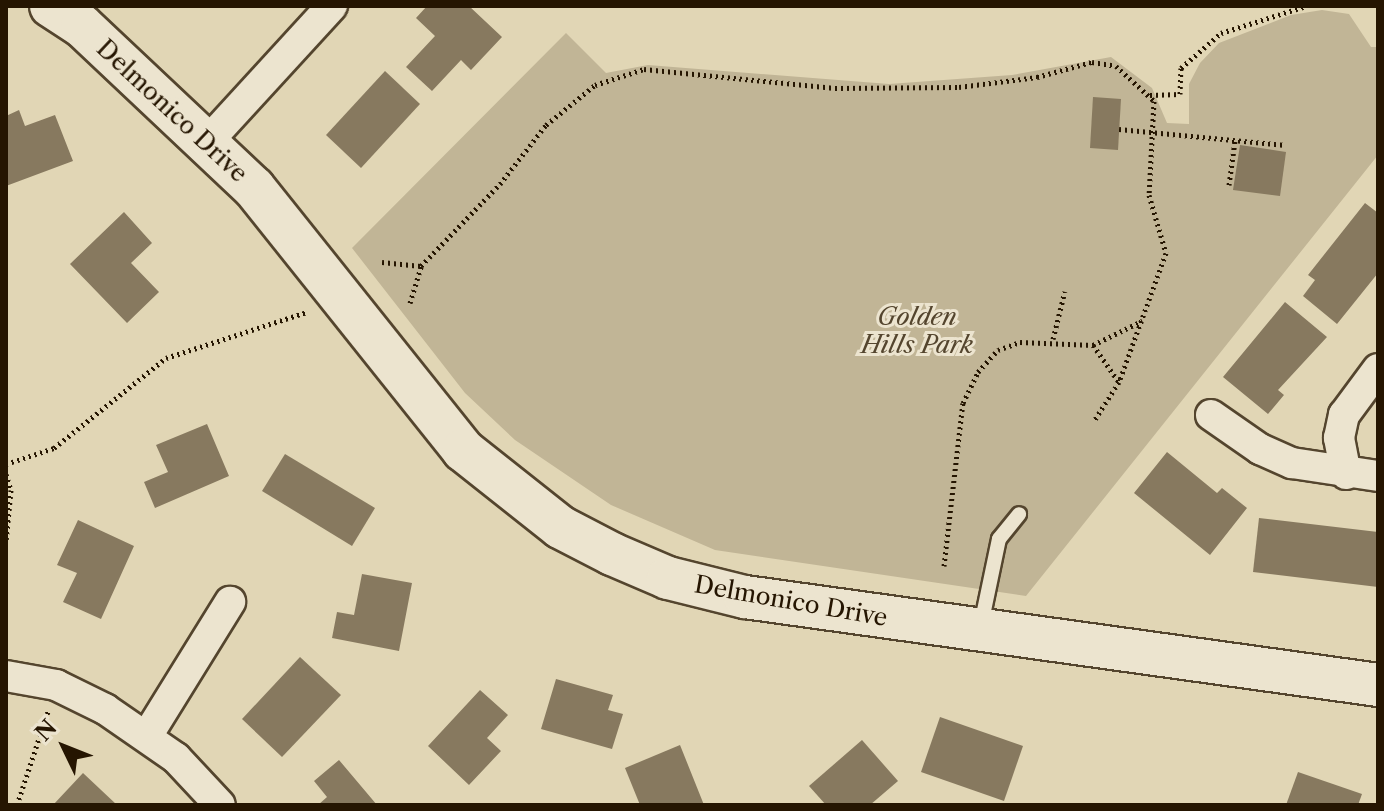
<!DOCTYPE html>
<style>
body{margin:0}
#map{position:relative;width:1384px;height:811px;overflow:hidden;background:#e1d6b5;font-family:"Libre Caslon Text",serif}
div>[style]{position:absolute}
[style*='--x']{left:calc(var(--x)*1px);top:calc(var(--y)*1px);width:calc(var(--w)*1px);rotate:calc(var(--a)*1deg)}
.green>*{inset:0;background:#c1b596}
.building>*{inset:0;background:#87795f}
.path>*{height:5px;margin-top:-2.5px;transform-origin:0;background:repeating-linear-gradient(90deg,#251501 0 2px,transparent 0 6px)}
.roads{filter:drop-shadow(2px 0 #54452e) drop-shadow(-2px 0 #54452e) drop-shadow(0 2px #54452e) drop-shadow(0 -2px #54452e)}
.lane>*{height:14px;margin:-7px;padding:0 7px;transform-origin:7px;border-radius:7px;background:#ece4cf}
.street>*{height:30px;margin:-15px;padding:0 15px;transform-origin:15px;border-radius:15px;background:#ece4cf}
.secondary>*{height:42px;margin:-21px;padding:0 21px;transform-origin:21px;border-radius:21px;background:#ece4cf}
span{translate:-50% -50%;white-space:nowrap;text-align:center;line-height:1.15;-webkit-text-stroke:6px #ece4cf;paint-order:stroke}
.street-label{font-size:24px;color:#251501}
.park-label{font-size:24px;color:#54452e;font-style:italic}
.frame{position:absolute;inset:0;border:8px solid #251501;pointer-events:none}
.north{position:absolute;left:24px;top:707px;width:80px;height:80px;-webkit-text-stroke:6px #ece4cf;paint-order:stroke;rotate:313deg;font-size:22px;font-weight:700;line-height:32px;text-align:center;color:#251501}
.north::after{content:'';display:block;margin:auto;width:28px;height:36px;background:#251501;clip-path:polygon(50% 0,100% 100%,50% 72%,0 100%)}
</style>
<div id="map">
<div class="green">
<div style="clip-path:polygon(1322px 10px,1349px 14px,1371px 47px,1378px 47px,1378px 155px,1026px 596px,715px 550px,611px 505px,515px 440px,465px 393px,352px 248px,566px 33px,606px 73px,648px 65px,889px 84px,1012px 75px,1111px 57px,1152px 88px,1167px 123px,1189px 124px,1189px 84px,1200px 63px,1219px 43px,1291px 15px)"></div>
</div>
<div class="building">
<div style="clip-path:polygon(427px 6px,469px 6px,502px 37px,471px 70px,461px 60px,432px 91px,406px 67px,435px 36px,416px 18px)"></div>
<div style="clip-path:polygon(385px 71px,420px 104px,361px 168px,326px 135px)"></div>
<div style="clip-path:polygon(1093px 97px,1121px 99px,1118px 150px,1090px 148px)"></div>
<div style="clip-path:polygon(19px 110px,25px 126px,55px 115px,73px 161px,6px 186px,6px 116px)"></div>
<div style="clip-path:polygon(1240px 145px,1286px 152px,1280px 196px,1233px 190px)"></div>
<div style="clip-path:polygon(1365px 203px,1378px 213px,1378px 273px,1337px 324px,1303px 296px,1315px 280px,1308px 275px)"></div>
<div style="clip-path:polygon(124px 212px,152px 243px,131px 263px,159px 292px,127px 323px,70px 264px)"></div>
<div style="clip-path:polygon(1285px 302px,1327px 337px,1278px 390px,1284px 395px,1268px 414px,1223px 377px)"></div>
<div style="clip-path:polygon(207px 424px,229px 476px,155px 508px,144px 482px,168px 472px,156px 445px)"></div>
<div style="clip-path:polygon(1167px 452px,1217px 493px,1222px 488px,1247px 508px,1210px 555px,1134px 493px)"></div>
<div style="clip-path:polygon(285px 454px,375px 508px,352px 546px,262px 491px)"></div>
<div style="clip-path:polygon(1259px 518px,1378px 532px,1378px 587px,1253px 572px)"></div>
<div style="clip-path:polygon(78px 520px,134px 546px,101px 619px,63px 602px,77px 573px,57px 565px)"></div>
<div style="clip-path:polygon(362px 574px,412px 583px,399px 651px,332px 638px,337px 612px,354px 615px)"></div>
<div style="clip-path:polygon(300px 657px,341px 695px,282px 757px,242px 719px)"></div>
<div style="clip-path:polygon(556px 679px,613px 695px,608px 710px,623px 714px,612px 749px,541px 729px)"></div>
<div style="clip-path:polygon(480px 690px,508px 715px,487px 738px,501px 751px,469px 785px,428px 746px)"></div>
<div style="clip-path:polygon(940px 717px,1023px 746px,1004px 801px,921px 772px)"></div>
<div style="clip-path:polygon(862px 740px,898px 781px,870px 805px,826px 805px,809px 786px)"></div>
<div style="clip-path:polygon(680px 745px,704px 805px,640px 805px,625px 768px)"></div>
<div style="clip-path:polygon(339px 760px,377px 805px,318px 805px,327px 797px,314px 781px)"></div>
<div style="clip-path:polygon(1298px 772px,1362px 794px,1358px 805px,1286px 805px)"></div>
<div style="clip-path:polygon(83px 773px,117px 805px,53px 805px)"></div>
</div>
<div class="path">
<div style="--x:1150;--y:95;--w:30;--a:-2"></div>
<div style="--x:1180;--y:94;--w:26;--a:-88"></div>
<div style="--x:1181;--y:68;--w:53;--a:-41.2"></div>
<div style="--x:1221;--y:33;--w:89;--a:-17.6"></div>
<div style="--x:1119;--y:129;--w:167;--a:5.5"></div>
<div style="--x:1229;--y:185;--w:44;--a:-82.2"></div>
<div style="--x:382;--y:262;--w:39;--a:6"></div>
<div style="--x:421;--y:266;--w:114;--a:-46.1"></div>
<div style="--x:500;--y:184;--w:75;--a:-52.1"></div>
<div style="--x:546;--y:125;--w:63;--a:-39.2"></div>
<div style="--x:595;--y:85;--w:52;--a:-18.1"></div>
<div style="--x:644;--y:69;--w:192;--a:5.7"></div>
<div style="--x:835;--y:88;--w:124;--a:-0.5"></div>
<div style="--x:959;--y:87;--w:79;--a:-7.3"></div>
<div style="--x:1037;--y:77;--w:57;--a:-15.3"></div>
<div style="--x:1092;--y:62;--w:24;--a:9"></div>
<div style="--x:1116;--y:66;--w:52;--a:42.6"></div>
<div style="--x:1154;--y:101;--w:94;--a:93"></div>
<div style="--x:1149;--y:195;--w:60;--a:73.7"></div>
<div style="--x:1166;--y:253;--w:137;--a:110"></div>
<div style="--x:1119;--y:382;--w:46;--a:122.7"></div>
<div style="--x:410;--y:303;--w:39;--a:-73"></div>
<div style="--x:1053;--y:339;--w:49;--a:-76"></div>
<div style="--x:1093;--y:345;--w:45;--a:54.9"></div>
<div style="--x:6;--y:464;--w:51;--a:-18.4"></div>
<div style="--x:54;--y:448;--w:144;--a:-38.8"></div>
<div style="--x:166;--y:358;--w:148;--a:-18.1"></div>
<div style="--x:6;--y:474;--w:17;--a:73"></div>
<div style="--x:11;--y:490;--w:52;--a:95.5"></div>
<div style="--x:944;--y:566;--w:164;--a:-83.4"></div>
<div style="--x:963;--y:403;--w:34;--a:-64"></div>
<div style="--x:978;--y:372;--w:30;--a:-48"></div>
<div style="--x:998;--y:350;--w:23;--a:-20"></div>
<div style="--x:1020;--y:342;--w:73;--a:2.4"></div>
<div style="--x:1093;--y:345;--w:55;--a:-26.1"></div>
<div style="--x:17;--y:805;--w:99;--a:-71.7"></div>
</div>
<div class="roads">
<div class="lane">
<div style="--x:981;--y:625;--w:88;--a:-78.2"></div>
<div style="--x:999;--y:539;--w:32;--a:-51"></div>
</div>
<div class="street">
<div style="--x:209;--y:140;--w:182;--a:-47.5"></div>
<div style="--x:1211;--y:415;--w:60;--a:34.8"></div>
<div style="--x:1260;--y:449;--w:35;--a:24"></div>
<div style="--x:1292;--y:463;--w:87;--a:8.6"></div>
<div style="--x:1346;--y:474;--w:37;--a:-101"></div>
<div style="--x:1339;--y:438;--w:24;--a:-78"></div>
<div style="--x:1344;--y:415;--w:57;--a:-53.5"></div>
<div style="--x:6;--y:676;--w:51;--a:10.2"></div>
<div style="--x:56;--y:685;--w:55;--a:26.1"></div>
<div style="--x:105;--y:709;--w:86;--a:34.6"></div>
<div style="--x:176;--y:758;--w:64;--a:46.9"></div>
<div style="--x:147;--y:736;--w:158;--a:-58.2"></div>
</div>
<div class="secondary">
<div style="--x:51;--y:6;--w:37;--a:33"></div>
<div style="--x:82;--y:26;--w:236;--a:43.3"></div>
<div style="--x:254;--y:188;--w:335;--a:51.4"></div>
<div style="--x:463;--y:450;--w:124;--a:38.4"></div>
<div style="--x:560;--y:527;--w:59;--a:27.4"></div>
<div style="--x:612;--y:554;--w:61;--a:23.2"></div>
<div style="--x:668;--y:578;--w:79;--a:13.9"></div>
<div style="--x:745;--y:597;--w:639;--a:7.91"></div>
</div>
</div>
<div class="street-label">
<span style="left:172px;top:111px;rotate:43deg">Delmonico Drive</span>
<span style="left:791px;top:601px;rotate:10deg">Delmonico Drive</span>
</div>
<div class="park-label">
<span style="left:917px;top:331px">Golden<br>Hills Park</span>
</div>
<div class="frame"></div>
<div class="north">N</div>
</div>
